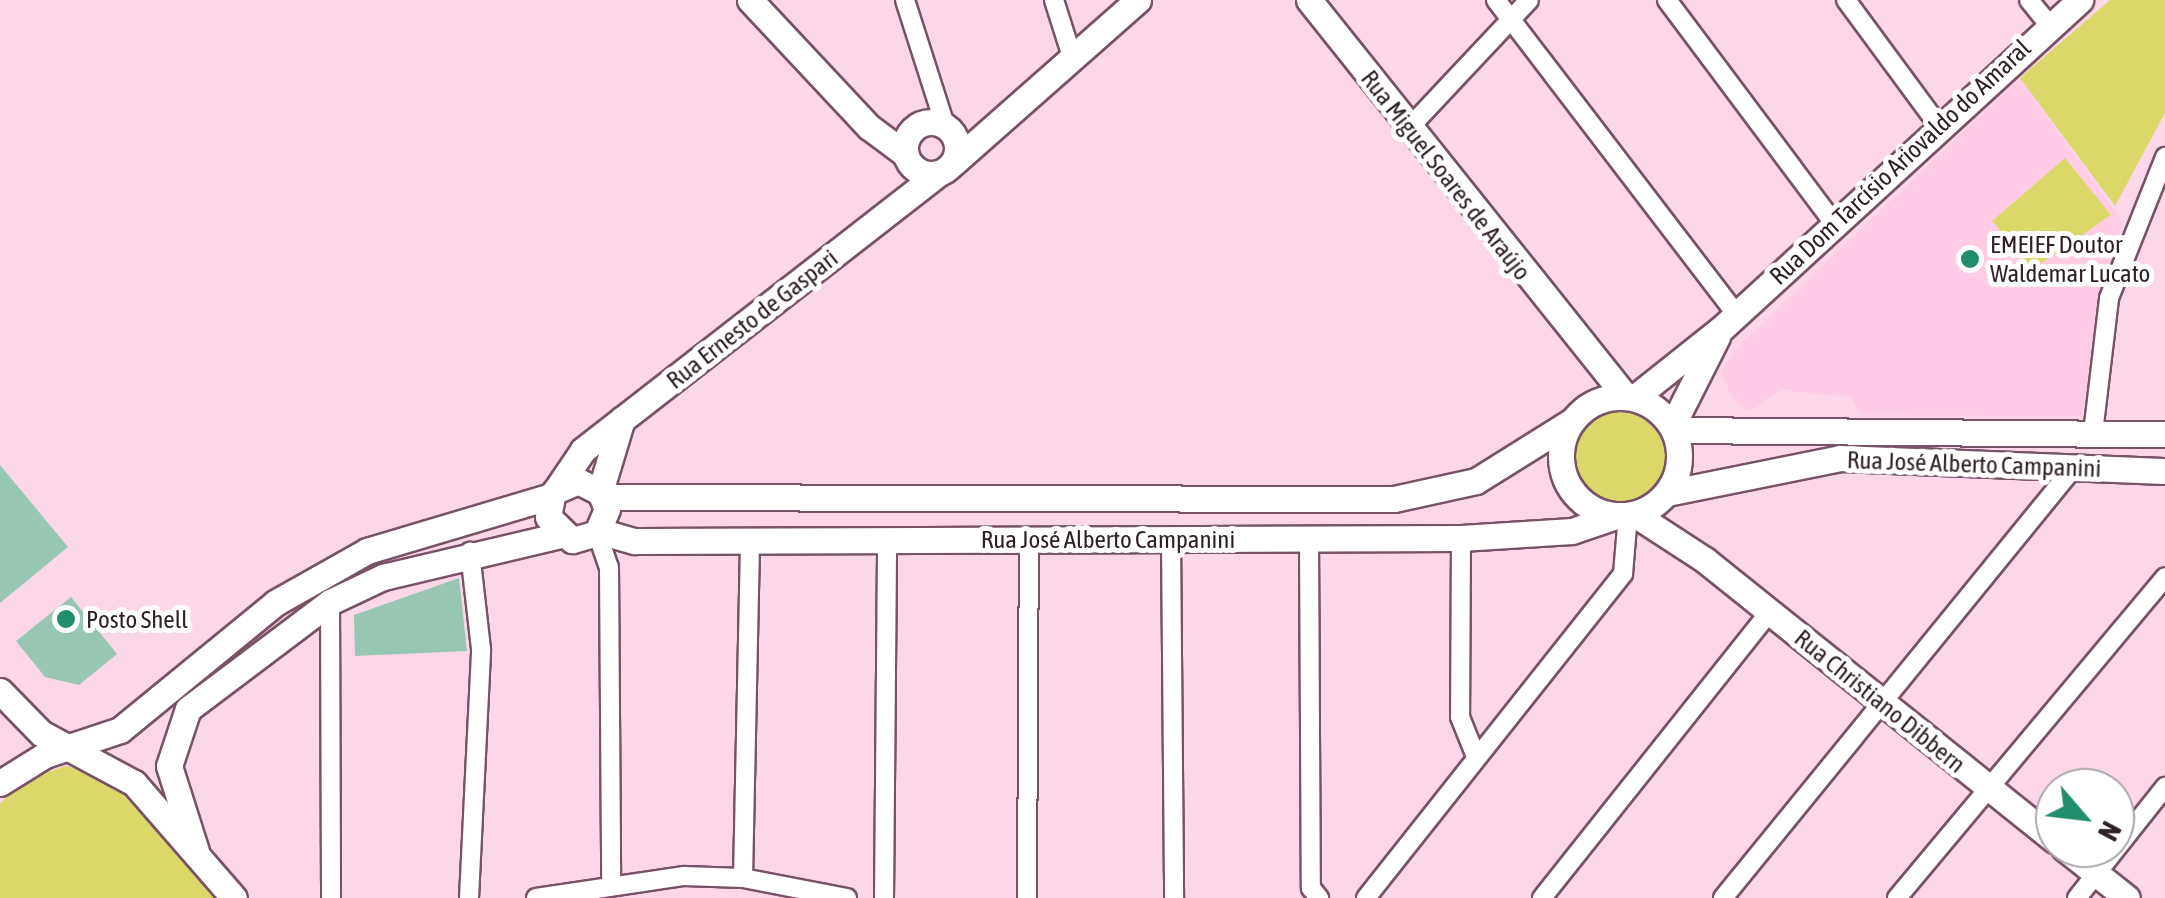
<!DOCTYPE html>
<meta charset="utf-8">
<style>
body{margin:0}
#map{position:relative;width:2165px;height:898px;overflow:hidden;background:#fcd7e9;font-family:"Asap Condensed",sans-serif}
div>[style]{position:absolute}
[style*='--x']{left:calc(var(--x)*1px);top:calc(var(--y)*1px);width:calc(var(--w)*1px);rotate:calc(var(--a)*1deg)}
.built>*{inset:0;background:#ffcbe5}
.green>*{inset:0;background:#dbd86a}
.round{border-radius:50%}
.building>*{inset:0;background:#97c7b3}
.roads{filter:drop-shadow(2px 0 #785266) drop-shadow(-2px 0 #785266) drop-shadow(0 2px #785266) drop-shadow(0 -2px #785266)}
.street>*{height:18px;margin:-9px;padding:0 9px;transform-origin:9px;border-radius:9px;background:#fff}
.secondary>*{height:25px;margin:-12.5px;padding:0 12.5px;transform-origin:12.5px;border-radius:12.5px;background:#fff}
.secondary>.ring{margin:-12.5px;padding:0;box-sizing:content-box;background:none;border:25px solid #fff;border-radius:50%}
.dots>*{width:28px;height:28px;translate:-50% -50%;box-sizing:border-box;border:5px solid #fff;border-radius:50%}
span{translate:-50% -50%;white-space:nowrap;text-align:center;line-height:1.15;-webkit-text-stroke:10px #fff;paint-order:stroke}
.street-label{font-size:25px;color:#2e1e27}
.poi-label{font-size:25px;color:#2e1e27}
.left{translate:0 -50%;text-align:left}
.north{position:absolute;left:2035px;top:768px;width:100px;height:100px;box-sizing:border-box;background:#fff;border:2px solid #aba5a9;border-radius:50%;rotate:118deg;font-size:28px;font-weight:700;line-height:40px;text-align:center;color:#2e1e27}
.north::after{content:'';display:block;margin:auto;width:35px;height:45px;background:#218d6c;clip-path:polygon(50% 0,100% 100%,50% 72%,0 100%)}
</style>
<div id="map">
<div class="built">
<div style="clip-path:polygon(2020px 78px,2123px 223px,2100px 295px,2082px 416px,1862px 415px,1850px 397px,1781px 390px,1748px 411px,1734px 400px,1721px 373px,1735px 349px)"></div>
</div>
<div class="green">
<div style="clip-path:polygon(2110px 0,2165px 0,2165px 113px,2115px 206px,2020px 78px)"></div>
<div style="clip-path:polygon(2065px 158px,2111px 215px,2033px 269px,1992px 221px)"></div>
<div class="round" style="left:1573px;top:412px;width:92px;height:92px"></div>
<div style="clip-path:polygon(66px 766px,116px 780px,215px 898px,0 898px,0 804px,22px 780px)"></div>
</div>
<div class="building">
<div style="clip-path:polygon(0 465px,68px 547px,0 603px)"></div>
<div style="clip-path:polygon(459px 578px,467px 651px,355px 656px,354px 615px)"></div>
<div style="clip-path:polygon(71px 597px,117px 654px,79px 685px,45px 677px,16px 641px)"></div>
</div>
<div class="roads">
<div class="street">
<div style="--x:905;--y:0;--w:131;--a:72.3"></div>
<div style="--x:1054;--y:0;--w:63;--a:72.4"></div>
<div style="--x:1496;--y:0;--w:395;--a:52.6"></div>
<div style="--x:1667;--y:0;--w:277;--a:53.2"></div>
<div style="--x:1846;--y:0;--w:155;--a:53.6"></div>
<div style="--x:2029;--y:0;--w:32;--a:51"></div>
<div style="--x:1409;--y:128;--w:175;--a:-46.8"></div>
<div style="--x:2093;--y:433;--w:136;--a:-83.2"></div>
<div style="--x:2109;--y:298;--w:152;--a:-68.3"></div>
<div style="--x:597;--y:533;--w:36;--a:71"></div>
<div style="--x:609;--y:567;--w:315;--a:89.6"></div>
<div style="--x:1461;--y:538;--w:179;--a:90.3"></div>
<div style="--x:1460;--y:717;--w:40;--a:68"></div>
<div style="--x:1171;--y:539;--w:359;--a:89.5"></div>
<div style="--x:1309;--y:539;--w:349;--a:89.7"></div>
<div style="--x:1311;--y:888;--w:13;--a:51"></div>
<div style="--x:330;--y:602;--w:296;--a:89.8"></div>
<div style="--x:743;--y:878;--w:337;--a:-88.8"></div>
<div style="--x:469;--y:898;--w:249;--a:-87.2"></div>
<div style="--x:481;--y:649;--w:98;--a:-96.5"></div>
<div style="--x:536;--y:898;--w:150;--a:-8.5"></div>
<div style="--x:684;--y:876;--w:59;--a:1.9"></div>
<div style="--x:743;--y:878;--w:106;--a:10.9"></div>
<div style="--x:884;--y:898;--w:358;--a:-89.5"></div>
<div style="--x:1027;--y:898;--w:359;--a:-89.7"></div>
<div style="--x:1366;--y:898;--w:414;--a:-51.6"></div>
<div style="--x:1623;--y:574;--w:59;--a:-85.2"></div>
<div style="--x:1542;--y:898;--w:364;--a:-51.5"></div>
<div style="--x:1723;--y:898;--w:557;--a:-50.83"></div>
<div style="--x:1897;--y:898;--w:418;--a:-50.1"></div>
<div style="--x:2077;--y:898;--w:142;--a:-51.6"></div>
</div>
<div class="secondary">
<div style="--x:750;--y:0;--w:174;--a:46.9"></div>
<div style="--x:869;--y:127;--w:44;--a:36.6"></div>
<div style="--x:1309;--y:0;--w:508;--a:51.39"></div>
<div class="ring" style="left:905px;top:122px;width:27px;height:27px"></div>
<div style="--x:952;--y:164;--w:248;--a:-41.4"></div>
<div class="ring" style="left:1561px;top:397px;width:93px;height:93px"></div>
<div style="--x:1634;--y:398;--w:112;--a:-38.5"></div>
<div style="--x:1722;--y:328;--w:486;--a:-42.5"></div>
<div style="--x:1672;--y:426;--w:100;--a:-63.2"></div>
<div style="--x:1674;--y:430;--w:491;--a:0.5"></div>
<div style="--x:555;--y:491;--w:25;--a:-23"></div>
<div style="--x:578;--y:481;--w:25;--a:27"></div>
<div style="--x:600;--y:492;--w:18;--a:68"></div>
<div style="--x:607;--y:509;--w:26;--a:113"></div>
<div style="--x:597;--y:533;--w:26;--a:164"></div>
<div style="--x:572;--y:540;--w:33;--a:-136"></div>
<div style="--x:548;--y:517;--w:21;--a:-79"></div>
<div style="--x:552;--y:496;--w:55;--a:-56"></div>
<div style="--x:583;--y:450;--w:451;--a:-37.9"></div>
<div style="--x:600;--y:492;--w:76;--a:-73.2"></div>
<div style="--x:1667;--y:493;--w:177;--a:-11.4"></div>
<div style="--x:1840;--y:458;--w:325;--a:2.3"></div>
<div style="--x:604;--y:497;--w:790;--a:0.15"></div>
<div style="--x:1394;--y:499;--w:84;--a:-12.4"></div>
<div style="--x:1476;--y:481;--w:113;--a:-32"></div>
<div style="--x:1636;--y:515;--w:82;--a:33.1"></div>
<div style="--x:1705;--y:560;--w:448;--a:38.7"></div>
<div style="--x:599;--y:531;--w:37;--a:16"></div>
<div style="--x:635;--y:541;--w:826;--a:-0.21"></div>
<div style="--x:1461;--y:538;--w:111;--a:-3.6"></div>
<div style="--x:1572;--y:531;--w:46;--a:-18.8"></div>
<div style="--x:0;--y:691;--w:59;--a:45.7"></div>
<div style="--x:41;--y:733;--w:106;--a:28.3"></div>
<div style="--x:134;--y:783;--w:152;--a:49"></div>
<div style="--x:0;--y:783;--w:53;--a:-31.9"></div>
<div style="--x:45;--y:755;--w:79;--a:-18.4"></div>
<div style="--x:120;--y:730;--w:200;--a:-39.3"></div>
<div style="--x:275;--y:603;--w:106;--a:-29.5"></div>
<div style="--x:367;--y:551;--w:193;--a:-16.6"></div>
<div style="--x:2064;--y:848;--w:80;--a:38.4"></div>
<div style="--x:196;--y:851;--w:89;--a:-107.6"></div>
<div style="--x:169;--y:766;--w:60;--a:-71.6"></div>
<div style="--x:188;--y:709;--w:178;--a:-37"></div>
<div style="--x:330;--y:602;--w:59;--a:-25.3"></div>
<div style="--x:383;--y:577;--w:182;--a:-13.3"></div>
</div>
</div>
<div class="dots">
<div style="left:1970px;top:259px;background:#218d6c"></div>
<div style="left:66px;top:619px;background:#218d6c"></div>
</div>
<div class="street-label">
<span style="left:1900px;top:162px;rotate:-43deg">Rua Dom Tarcísio Ariovaldo do Amaral</span>
<span style="left:1446px;top:175px;rotate:52deg">Rua Miguel Soares de Araújo</span>
<span style="left:752px;top:319px;rotate:-38deg">Rua Ernesto de Gaspari</span>
<span style="left:1974px;top:464px;rotate:2deg">Rua José Alberto Campanini</span>
<span style="left:1108px;top:539px">Rua José Alberto Campanini</span>
<span style="left:1880px;top:701px;rotate:39deg">Rua Christiano Dibbern</span>
</div>
<div class="poi-label">
<span class="left" style="left:1990px;top:259px">EMEIEF Doutor<br>Waldemar Lucato</span>
<span class="left" style="left:86px;top:619px">Posto Shell</span>
</div>
<div class="north">N</div>
</div>
